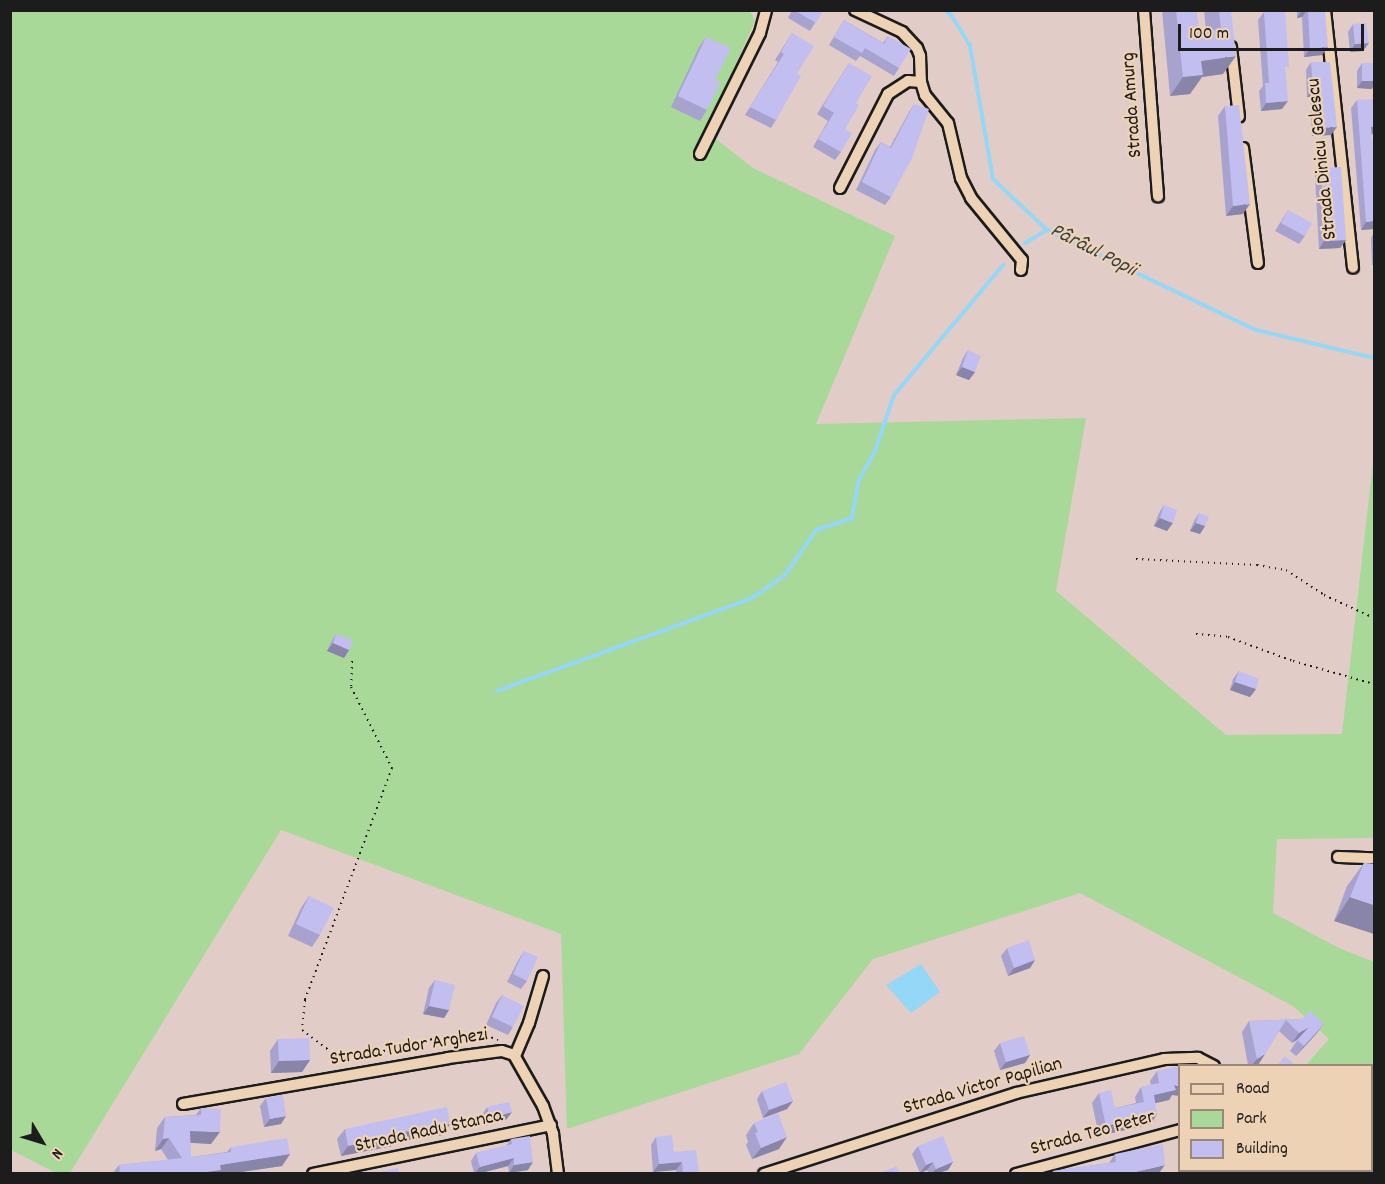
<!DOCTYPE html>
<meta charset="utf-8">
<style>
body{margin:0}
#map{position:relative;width:1385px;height:1184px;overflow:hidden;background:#e1ccc7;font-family:Dekko,sans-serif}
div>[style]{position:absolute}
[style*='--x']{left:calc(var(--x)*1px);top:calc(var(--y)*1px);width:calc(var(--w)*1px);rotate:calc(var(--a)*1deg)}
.green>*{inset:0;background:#a8d999}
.water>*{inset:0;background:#94d7f6}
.stream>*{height:4px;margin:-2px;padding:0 2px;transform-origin:2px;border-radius:2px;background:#94d7f6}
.path>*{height:2px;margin-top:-1px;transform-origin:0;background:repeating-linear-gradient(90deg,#1c1c1c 0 1.5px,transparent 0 6px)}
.roads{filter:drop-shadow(2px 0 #1c1c1c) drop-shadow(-2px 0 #1c1c1c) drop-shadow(0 2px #1c1c1c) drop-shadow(0 -2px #1c1c1c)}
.minor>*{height:10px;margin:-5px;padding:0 5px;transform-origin:5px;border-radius:5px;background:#eed2b5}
.wall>*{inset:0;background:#a8a3ce}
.shaded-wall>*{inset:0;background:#8885a8}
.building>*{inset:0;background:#c3bef0}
span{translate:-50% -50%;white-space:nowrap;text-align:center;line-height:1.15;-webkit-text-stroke:4.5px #eed2b5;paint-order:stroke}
.street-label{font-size:20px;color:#1c1c1c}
.water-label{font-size:21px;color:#344148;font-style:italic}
.frame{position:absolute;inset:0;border:12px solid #1c1c1c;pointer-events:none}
.legend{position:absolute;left:1178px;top:1064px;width:195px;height:108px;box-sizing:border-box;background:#eed2b5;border:2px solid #9a8978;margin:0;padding:8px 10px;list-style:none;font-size:18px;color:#1c1c1c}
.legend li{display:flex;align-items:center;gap:12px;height:30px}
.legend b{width:30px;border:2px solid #9a8978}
.north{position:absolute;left:12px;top:1112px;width:60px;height:60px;-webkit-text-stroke:4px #eed2b5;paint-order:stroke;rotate:128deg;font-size:16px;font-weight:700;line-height:24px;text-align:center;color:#1c1c1c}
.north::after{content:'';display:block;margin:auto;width:21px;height:27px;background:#1c1c1c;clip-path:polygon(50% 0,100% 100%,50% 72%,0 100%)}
.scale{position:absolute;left:1178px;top:24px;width:186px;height:27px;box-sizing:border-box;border:3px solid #1c1c1c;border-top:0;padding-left:8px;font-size:18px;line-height:21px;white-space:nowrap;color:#1c1c1c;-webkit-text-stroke:4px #eed2b5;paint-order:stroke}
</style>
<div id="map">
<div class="green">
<div style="clip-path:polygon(10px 11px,750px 11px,755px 21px,706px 131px,753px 168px,895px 236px,816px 424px,1086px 418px,1056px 591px,1226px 735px,1342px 734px,1374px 454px,1374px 838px,1277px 839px,1273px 913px,1339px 948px,1374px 962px,1374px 1173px,1246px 1173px,1247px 1170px,1372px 1170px,1372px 1066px,1306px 1065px,1329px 1039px,1293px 1006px,1080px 893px,873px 959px,799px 1054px,567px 1129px,561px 934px,281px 830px,70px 1173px,56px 1173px,11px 1150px)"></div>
</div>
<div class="water">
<div style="clip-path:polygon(921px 964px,940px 992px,911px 1013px,886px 985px)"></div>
</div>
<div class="stream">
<div style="--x:945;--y:10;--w:8;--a:40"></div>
<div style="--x:951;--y:15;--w:36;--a:58"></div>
<div style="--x:970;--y:46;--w:135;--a:80.2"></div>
<div style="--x:993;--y:179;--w:74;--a:43.4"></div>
<div style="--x:1047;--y:230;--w:232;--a:25.6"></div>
<div style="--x:1256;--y:330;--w:121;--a:13.3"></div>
<div style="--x:1025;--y:243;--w:26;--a:-31"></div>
<div style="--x:497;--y:691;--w:271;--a:-20"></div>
<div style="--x:752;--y:598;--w:40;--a:-34.9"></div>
<div style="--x:785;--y:575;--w:55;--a:-55.4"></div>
<div style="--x:816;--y:530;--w:38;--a:-18"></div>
<div style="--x:852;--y:518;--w:39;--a:-80"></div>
<div style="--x:859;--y:480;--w:33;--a:-61"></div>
<div style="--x:875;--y:451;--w:59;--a:-71.3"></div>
<div style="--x:894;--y:395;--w:170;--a:-50"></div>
</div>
<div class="path">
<div style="--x:1136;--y:559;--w:121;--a:2.8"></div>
<div style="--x:1257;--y:565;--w:29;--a:10"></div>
<div style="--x:1286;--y:570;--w:45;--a:33.3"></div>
<div style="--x:1324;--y:595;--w:55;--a:24.7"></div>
<div style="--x:1196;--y:634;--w:32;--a:5"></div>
<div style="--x:1228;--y:637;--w:69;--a:20.3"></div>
<div style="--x:1293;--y:661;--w:84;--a:15.9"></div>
<div style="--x:352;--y:661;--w:26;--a:92"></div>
<div style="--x:351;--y:687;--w:91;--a:63.2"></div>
<div style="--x:392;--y:768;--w:248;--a:110.6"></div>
<div style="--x:305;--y:1000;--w:30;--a:96"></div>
<div style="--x:302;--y:1030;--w:38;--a:37"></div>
<div style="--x:332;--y:1053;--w:40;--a:1.4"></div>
<div style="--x:372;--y:1054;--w:75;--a:-13.9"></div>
<div style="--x:445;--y:1036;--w:41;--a:-1.4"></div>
<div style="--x:486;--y:1035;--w:13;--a:23"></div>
<div style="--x:1372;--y:1124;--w:2;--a:0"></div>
</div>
<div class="roads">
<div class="minor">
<div style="--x:855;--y:10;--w:52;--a:25.1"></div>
<div style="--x:902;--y:32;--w:22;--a:47"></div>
<div style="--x:917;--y:48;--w:9;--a:69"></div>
<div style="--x:920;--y:56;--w:26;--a:88"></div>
<div style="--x:921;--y:82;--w:14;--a:73"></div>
<div style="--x:925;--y:95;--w:36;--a:51"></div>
<div style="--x:948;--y:123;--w:57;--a:76.7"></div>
<div style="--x:961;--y:178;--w:22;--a:63"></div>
<div style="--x:971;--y:198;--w:80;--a:50.6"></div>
<div style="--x:1022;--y:260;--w:10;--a:96"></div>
<div style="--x:1144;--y:10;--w:187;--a:85.7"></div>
<div style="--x:1325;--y:10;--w:259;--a:83.8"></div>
<div style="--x:1231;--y:47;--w:70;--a:83.5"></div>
<div style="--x:1243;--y:148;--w:116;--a:82.6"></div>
<div style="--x:700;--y:154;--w:135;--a:-63.6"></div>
<div style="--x:760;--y:33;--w:24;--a:-75"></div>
<div style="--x:840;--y:188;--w:106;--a:-62.9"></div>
<div style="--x:888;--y:94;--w:24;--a:-33"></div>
<div style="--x:908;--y:81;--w:13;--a:4"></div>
<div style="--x:1338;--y:857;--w:36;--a:2"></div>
<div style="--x:515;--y:1056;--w:36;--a:-67"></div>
<div style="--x:529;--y:1023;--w:49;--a:-73.4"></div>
<div style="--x:183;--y:1104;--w:269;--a:-9.8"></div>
<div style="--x:448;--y:1058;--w:54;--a:-7.4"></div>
<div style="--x:502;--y:1051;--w:13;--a:18"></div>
<div style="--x:514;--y:1055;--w:59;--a:60.4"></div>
<div style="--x:543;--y:1106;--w:30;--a:70"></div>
<div style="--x:553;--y:1134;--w:40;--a:82.9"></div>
<div style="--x:313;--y:1174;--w:243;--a:-11.6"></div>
<div style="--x:764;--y:1174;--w:265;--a:-17.8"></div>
<div style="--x:1016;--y:1093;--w:152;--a:-12.9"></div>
<div style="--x:1164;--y:1059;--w:34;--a:-2"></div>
<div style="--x:1198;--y:1058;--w:18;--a:27"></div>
<div style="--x:1016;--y:1174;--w:170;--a:-15"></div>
<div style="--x:1229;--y:1174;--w:4;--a:-76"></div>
</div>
</div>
<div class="wall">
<div style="clip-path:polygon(792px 10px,823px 10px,810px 31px,788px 18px)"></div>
<div style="clip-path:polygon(1162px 10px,1196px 10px,1199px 32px,1206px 31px,1204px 10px,1231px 10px,1223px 74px,1202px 77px,1190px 94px,1170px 96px)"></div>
<div style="clip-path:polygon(1297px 10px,1325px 10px,1322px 55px,1304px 57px,1302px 17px,1297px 18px)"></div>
<div style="clip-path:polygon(1264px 12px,1285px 73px,1282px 109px,1261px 111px,1259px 91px,1263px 86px,1258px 20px)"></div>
<div style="clip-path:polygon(844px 20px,883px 43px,888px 36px,899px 68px,894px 76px,860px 56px,856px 61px,829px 45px)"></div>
<div style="clip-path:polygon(1353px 24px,1363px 51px,1350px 52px,1348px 32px)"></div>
<div style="clip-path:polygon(792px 33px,797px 74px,776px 120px,771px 128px,745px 115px,778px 62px,775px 60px)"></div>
<div style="clip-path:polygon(706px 37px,715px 80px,707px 110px,700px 121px,671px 107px,699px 47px)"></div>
<div style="clip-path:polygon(1311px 62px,1331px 135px,1312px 136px,1310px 97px,1307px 97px,1306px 70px)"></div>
<div style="clip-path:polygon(849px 63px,856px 103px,845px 129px,841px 152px,835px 160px,813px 147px,828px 121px,817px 114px)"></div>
<div style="clip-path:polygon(1362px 63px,1372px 89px,1357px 88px,1357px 71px)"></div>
<div style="clip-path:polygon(1357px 100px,1374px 134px,1372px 134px,1374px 229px,1361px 230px,1351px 108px)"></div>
<div style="clip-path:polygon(914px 104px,891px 197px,885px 205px,856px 190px,875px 150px,881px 142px,890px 147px,909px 112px)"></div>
<div style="clip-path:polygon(1225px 106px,1243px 214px,1226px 216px,1218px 116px)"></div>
<div style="clip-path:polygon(1321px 168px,1346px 240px,1340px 248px,1319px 249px,1315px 176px)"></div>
<div style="clip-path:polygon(1288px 210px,1305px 236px,1299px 244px,1275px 231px)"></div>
<div style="clip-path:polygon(1374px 232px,1374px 265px,1372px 265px,1371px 238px)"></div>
<div style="clip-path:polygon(968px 350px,975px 372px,969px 380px,956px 375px,963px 358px)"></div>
<div style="clip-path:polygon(1164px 505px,1167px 531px,1154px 526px,1159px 513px)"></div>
<div style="clip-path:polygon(1199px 513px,1205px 526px,1200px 534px,1190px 531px,1194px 521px)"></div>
<div style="clip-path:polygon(336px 634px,349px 650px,344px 658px,327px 651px,331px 642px)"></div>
<div style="clip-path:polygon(1239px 671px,1256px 689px,1250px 697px,1230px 690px,1233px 679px)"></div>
<div style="clip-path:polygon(1364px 863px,1374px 864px,1334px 921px,1347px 886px)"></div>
<div style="clip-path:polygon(309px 896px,320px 935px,312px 947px,288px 936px,301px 908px)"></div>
<div style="clip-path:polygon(1007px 948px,1035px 960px,1030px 968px,1008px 976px,1001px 956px)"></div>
<div style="clip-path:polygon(524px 951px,527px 981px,521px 989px,507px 982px,519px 959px)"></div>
<div style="clip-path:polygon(435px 980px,449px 1010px,444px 1018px,423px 1014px,429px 988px)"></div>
<div style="clip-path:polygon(502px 995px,513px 1027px,508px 1035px,486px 1025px,496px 1003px)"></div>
<div style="clip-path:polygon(1302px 1019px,1324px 1024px,1316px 1034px,1296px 1056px,1290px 1051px,1298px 1039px,1292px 1043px,1279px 1031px,1258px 1065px,1248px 1065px,1242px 1032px,1249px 1021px)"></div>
<div style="clip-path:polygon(278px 1039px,310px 1060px,302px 1072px,271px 1073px,270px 1051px)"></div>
<div style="clip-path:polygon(1000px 1043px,1030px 1055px,1025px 1063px,1000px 1070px,994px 1051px)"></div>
<div style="clip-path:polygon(1157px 1071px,1172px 1095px,1169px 1100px,1155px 1103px,1151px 1124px,1099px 1136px,1092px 1103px,1099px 1093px,1115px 1108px,1136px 1103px,1135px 1097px,1141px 1087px,1151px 1085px,1150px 1081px)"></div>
<div style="clip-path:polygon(762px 1091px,793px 1101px,787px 1109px,763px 1118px,757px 1099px)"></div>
<div style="clip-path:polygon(266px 1098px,281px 1124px,264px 1127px,260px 1106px)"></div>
<div style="clip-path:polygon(487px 1107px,506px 1120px,484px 1126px,482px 1115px)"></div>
<div style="clip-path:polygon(201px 1108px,211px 1144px,190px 1143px,191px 1157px,227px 1152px,231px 1147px,290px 1154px,282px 1166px,234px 1173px,113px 1173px,119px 1165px,168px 1160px,161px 1149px,155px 1151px,157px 1128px,165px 1117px,196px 1115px)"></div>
<div style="clip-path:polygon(754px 1123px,779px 1149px,752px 1159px,746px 1145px,748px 1142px,746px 1135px)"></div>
<div style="clip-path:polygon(450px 1124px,443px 1135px,395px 1142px,392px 1146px,341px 1156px,337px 1139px,345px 1129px)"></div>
<div style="clip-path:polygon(656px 1137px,674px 1152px,699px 1173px,676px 1173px,676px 1170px,653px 1172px,651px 1145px)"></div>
<div style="clip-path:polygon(511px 1139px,528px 1170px,509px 1173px,508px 1166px,481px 1173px,474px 1173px,471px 1161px,476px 1153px,506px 1146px)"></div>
<div style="clip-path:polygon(918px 1146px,953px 1162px,948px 1170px,938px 1173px,929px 1173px,927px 1170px,920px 1173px,912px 1154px)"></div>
<div style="clip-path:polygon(1115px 1154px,1159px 1173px,1052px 1173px,1053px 1171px,1109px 1163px)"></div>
</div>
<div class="shaded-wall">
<div style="clip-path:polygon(1302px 10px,1307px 10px,1302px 17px,1297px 18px)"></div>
<div style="clip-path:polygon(1369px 43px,1363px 51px,1350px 52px,1355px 44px)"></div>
<div style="clip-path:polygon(1328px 47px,1322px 55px,1304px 57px,1310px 49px)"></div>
<div style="clip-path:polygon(1236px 56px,1223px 74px,1202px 77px,1190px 94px,1170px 96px,1183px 77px,1201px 61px)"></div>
<div style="clip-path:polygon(1362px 81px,1374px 81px,1374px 85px,1372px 89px,1357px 88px)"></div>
<div style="clip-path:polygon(1313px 89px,1315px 89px,1310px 97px,1307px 97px)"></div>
<div style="clip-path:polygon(1288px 101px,1282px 109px,1261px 111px,1266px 103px)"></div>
<div style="clip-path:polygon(1374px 126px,1374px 134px,1365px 135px,1371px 127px)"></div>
<div style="clip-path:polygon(1337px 127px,1331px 135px,1312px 136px,1318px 128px)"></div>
<div style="clip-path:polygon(1250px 204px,1243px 214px,1226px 216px,1233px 206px)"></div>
<div style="clip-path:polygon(1374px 221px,1374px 229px,1361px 230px,1366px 222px)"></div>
<div style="clip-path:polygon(1346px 240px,1340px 248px,1319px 249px,1324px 241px)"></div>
<div style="clip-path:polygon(962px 367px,975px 372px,969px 380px,956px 375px)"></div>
<div style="clip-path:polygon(1160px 518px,1173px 523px,1167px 531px,1154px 526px)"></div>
<div style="clip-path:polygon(1196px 523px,1205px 526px,1200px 534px,1190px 531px)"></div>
<div style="clip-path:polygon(333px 643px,349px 650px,344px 658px,327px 651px)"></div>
<div style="clip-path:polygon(1235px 682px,1256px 689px,1250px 697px,1230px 690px)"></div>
<div style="clip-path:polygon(1350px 897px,1374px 905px,1374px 934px,1334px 921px)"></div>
<div style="clip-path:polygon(1035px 960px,1030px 968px,1008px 976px,1014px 968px)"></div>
<div style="clip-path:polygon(429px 1006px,449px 1010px,444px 1018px,423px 1014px)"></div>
<div style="clip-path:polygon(1324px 1024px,1316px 1034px,1296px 1056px,1304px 1046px)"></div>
<div style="clip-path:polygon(1309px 1027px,1301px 1037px,1292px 1043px,1299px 1033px)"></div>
<div style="clip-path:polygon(1265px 1054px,1258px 1065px,1252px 1065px,1257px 1059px)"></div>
<div style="clip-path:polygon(1030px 1055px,1025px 1063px,1000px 1070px,1006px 1062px)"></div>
<div style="clip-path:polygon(310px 1060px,302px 1072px,271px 1073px,279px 1061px)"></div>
<div style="clip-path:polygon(1174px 1085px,1179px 1086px,1179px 1096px,1172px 1095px,1169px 1100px,1147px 1105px,1154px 1095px)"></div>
<div style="clip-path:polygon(793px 1101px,787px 1109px,763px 1118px,769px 1110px)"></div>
<div style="clip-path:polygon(512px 1112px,506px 1120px,484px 1126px,490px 1118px)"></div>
<div style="clip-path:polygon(1157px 1114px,1151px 1124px,1099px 1136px,1106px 1126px)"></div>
<div style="clip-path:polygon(286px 1116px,281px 1124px,264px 1127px,270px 1119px)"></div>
<div style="clip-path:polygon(450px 1124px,443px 1135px,395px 1142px,392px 1146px,341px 1156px,348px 1146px,398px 1133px)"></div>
<div style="clip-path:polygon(190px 1131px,220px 1132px,211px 1144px,182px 1142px)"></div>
<div style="clip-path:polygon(787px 1137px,779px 1149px,752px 1159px,761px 1148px)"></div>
<div style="clip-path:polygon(169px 1138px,161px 1149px,155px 1151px,163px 1139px)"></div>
<div style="clip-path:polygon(290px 1154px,282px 1166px,234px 1173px,199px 1173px,220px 1165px)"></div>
<div style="clip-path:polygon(514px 1158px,508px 1166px,481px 1173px,475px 1173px,480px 1167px)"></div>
<div style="clip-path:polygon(533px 1162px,528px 1170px,509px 1173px,514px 1165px)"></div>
<div style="clip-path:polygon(682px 1162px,676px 1170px,653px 1172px,659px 1164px)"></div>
<div style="clip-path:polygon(933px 1162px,927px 1170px,920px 1173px,926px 1165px)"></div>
<div style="clip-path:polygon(953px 1162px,948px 1170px,938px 1173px,932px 1173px,936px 1169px)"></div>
<div style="clip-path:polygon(1165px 1165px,1159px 1173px,1131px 1173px)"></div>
</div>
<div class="building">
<div style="clip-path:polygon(794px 10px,823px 10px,816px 23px)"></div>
<div style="clip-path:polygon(1176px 10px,1196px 10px,1199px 32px,1221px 29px,1219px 10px,1231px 10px,1236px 56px,1201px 61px,1203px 75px,1183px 77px)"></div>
<div style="clip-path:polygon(1285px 10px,1289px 67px,1285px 67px,1288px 101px,1266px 103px,1265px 83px,1269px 83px,1264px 12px)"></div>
<div style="clip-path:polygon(1308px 10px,1325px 10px,1328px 47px,1310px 49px)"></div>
<div style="clip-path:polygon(844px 20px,884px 44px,888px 36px,911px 49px,899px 68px,865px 48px,862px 53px,834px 37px)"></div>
<div style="clip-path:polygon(1366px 23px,1369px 43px,1355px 44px,1353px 24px)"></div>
<div style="clip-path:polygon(792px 33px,814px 46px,797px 74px,801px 76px,776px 120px,750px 107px,784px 54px,781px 52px)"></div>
<div style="clip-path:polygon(706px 37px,731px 48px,715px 80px,721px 82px,707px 110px,678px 96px)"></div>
<div style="clip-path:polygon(1311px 62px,1330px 62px,1337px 127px,1318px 128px,1315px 89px,1313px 89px)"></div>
<div style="clip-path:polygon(849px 63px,872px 76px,856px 103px,859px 105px,845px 129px,852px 133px,841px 152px,818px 139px,834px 113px,823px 106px)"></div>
<div style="clip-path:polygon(1362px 63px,1374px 63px,1374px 81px,1362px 81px)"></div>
<div style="clip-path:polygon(1374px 99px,1374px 126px,1371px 127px,1374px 156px,1374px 221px,1366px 222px,1357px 100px)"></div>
<div style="clip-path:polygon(914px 104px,929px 109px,912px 158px,891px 197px,862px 182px,881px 142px,891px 148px)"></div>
<div style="clip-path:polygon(1239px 105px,1250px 204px,1233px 206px,1225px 106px)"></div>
<div style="clip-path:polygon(1341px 167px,1346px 240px,1324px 241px,1321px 168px)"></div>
<div style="clip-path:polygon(1288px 210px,1312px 223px,1305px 236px,1281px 223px)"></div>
<div style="clip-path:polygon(968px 350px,981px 356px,975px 372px,962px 367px)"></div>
<div style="clip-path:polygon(1164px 505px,1177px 510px,1173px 523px,1160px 518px)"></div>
<div style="clip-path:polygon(1199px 513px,1209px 517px,1205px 526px,1196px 523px)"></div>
<div style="clip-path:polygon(336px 634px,353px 640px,349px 650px,333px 643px)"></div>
<div style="clip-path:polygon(1239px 671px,1259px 679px,1256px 689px,1235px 682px)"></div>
<div style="clip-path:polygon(1364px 863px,1374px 864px,1374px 905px,1350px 897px)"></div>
<div style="clip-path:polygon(309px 896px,334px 908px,320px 935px,296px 924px)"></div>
<div style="clip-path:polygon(1029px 940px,1035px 960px,1014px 968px,1007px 948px)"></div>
<div style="clip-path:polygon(524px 951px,538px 957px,527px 981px,513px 974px)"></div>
<div style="clip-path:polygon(435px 980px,455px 985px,449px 1010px,429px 1006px)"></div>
<div style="clip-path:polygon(502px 995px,524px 1006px,513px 1027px,492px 1017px)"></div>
<div style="clip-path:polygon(1310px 1011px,1324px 1024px,1304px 1046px,1297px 1040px,1309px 1027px,1299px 1033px,1286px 1020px,1265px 1054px,1257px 1059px,1249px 1021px,1302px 1019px)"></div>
<div style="clip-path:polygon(1024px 1036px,1030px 1055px,1006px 1062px,1000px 1043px)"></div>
<div style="clip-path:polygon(309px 1038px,310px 1060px,279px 1061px,278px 1039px)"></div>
<div style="clip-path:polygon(1285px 1056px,1293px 1063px,1291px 1065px,1277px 1065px)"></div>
<div style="clip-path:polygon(1179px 1066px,1179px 1086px,1174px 1085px,1176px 1090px,1154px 1095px,1157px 1114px,1106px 1126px,1099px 1093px,1111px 1090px,1115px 1108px,1144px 1102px,1141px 1087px,1159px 1083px,1157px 1071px)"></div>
<div style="clip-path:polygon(786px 1082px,793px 1101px,769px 1110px,762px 1091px)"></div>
<div style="clip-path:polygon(283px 1095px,286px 1116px,270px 1119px,266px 1098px)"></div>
<div style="clip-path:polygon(509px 1102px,512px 1112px,490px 1118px,487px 1107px)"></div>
<div style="clip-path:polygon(447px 1107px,450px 1124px,398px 1133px,399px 1136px,348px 1146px,345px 1129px)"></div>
<div style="clip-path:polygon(201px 1108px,221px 1109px,220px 1132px,190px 1131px,191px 1157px,231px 1152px,231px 1147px,287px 1138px,290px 1154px,220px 1165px,221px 1170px,199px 1173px,120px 1173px,119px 1165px,182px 1158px,169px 1138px,163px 1139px,165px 1117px,201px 1115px)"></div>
<div style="clip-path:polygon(778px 1113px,787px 1137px,761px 1148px,755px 1133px,758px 1132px,754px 1123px)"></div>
<div style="clip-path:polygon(672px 1135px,674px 1152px,696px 1150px,699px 1173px,683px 1173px,682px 1162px,659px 1164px,656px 1137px)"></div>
<div style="clip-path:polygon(530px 1136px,533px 1162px,514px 1165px,514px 1158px,480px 1167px,476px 1153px,512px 1144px,511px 1139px)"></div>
<div style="clip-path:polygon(943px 1136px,953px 1162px,936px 1169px,933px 1162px,926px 1165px,918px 1146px)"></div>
<div style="clip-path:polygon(1163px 1144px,1165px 1165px,1131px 1173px,1054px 1173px,1053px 1171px,1116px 1162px,1115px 1154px)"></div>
<div style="clip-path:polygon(897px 1166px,899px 1173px,880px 1173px)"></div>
<div style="clip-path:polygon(398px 1168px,399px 1173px,375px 1173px)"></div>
<div style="clip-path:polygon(1018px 1171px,1018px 1173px,1002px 1173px)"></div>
</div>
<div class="street-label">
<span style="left:1133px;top:105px;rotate:-94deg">Strada Amurg</span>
<span style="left:1323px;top:159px;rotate:-96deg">Strada Dinicu Golescu</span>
<span style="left:409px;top:1048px;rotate:-9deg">Strada Tudor Arghezi</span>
<span style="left:983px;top:1087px;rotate:-16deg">Strada Victor Papilian</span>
<span style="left:429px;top:1132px;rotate:-12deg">Strada Radu Stanca</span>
<span style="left:1093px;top:1134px;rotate:-15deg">Strada Teo Peter</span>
</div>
<div class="water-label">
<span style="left:1093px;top:251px;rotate:27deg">Pârâul Popii</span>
</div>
<div class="frame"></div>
<ul class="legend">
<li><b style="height:8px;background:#eed2b5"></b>Road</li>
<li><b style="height:16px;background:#a8d999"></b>Park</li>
<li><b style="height:16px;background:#c3bef0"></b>Building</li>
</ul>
<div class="north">N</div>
<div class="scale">100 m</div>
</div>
